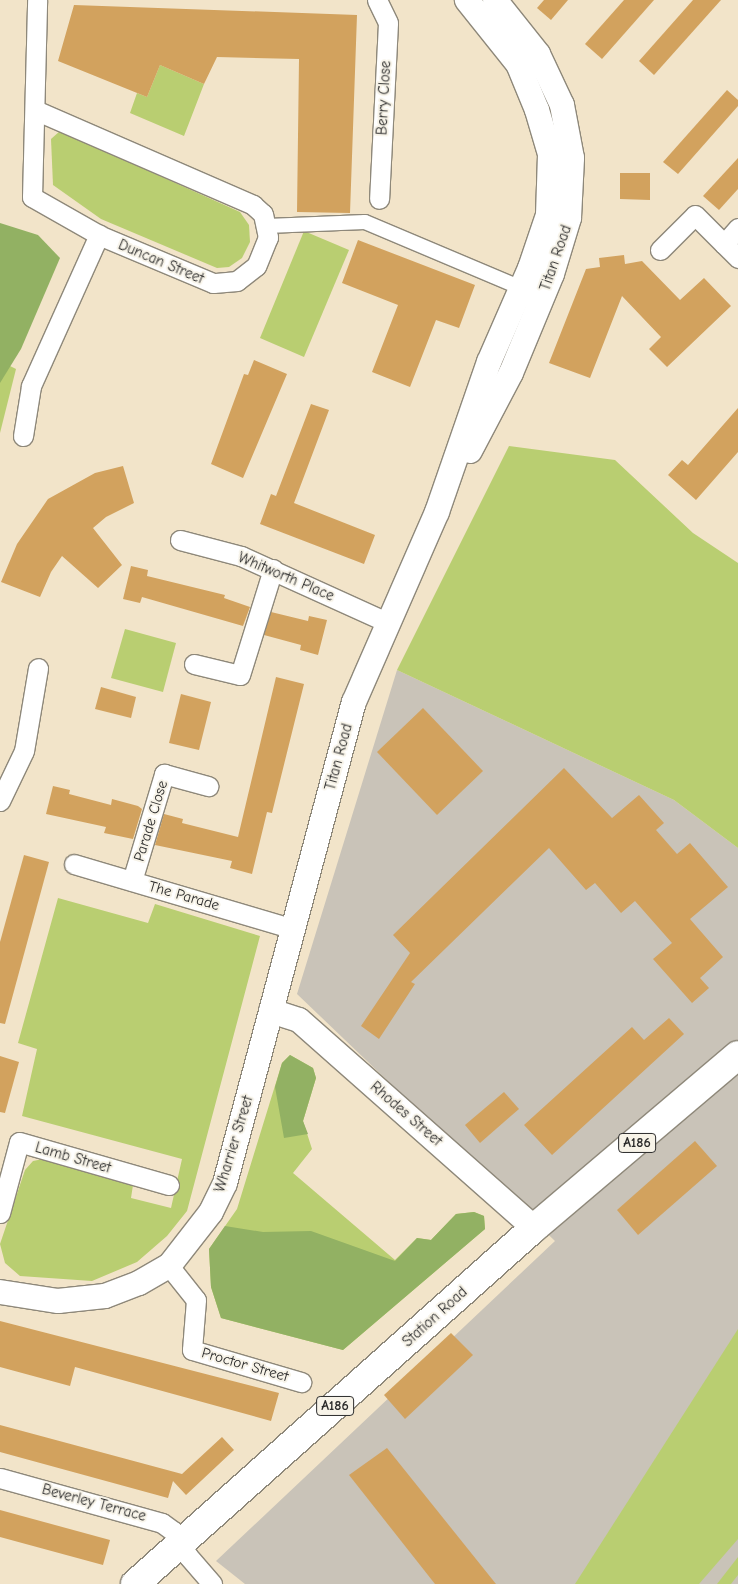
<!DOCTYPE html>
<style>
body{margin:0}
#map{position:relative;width:738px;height:1584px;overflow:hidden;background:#f2e4c9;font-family:"Comic Neue",sans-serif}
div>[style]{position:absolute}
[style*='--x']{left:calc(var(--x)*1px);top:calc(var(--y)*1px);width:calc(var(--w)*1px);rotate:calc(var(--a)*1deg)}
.industrial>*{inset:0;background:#c9c3b8}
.green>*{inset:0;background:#b9ce71}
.forest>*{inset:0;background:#92b163}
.building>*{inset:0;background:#d2a25e}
.roads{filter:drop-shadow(1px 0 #8e887a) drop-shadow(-1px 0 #8e887a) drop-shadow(0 1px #8e887a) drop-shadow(0 -1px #8e887a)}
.pedestrian>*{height:14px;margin:-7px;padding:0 7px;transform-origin:7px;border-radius:7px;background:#fff}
.minor>*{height:19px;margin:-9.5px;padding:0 9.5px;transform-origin:9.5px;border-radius:9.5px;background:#fff}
.tertiary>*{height:24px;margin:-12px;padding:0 12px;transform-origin:12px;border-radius:12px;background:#fff}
.primary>*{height:28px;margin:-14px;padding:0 14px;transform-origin:14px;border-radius:14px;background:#fff}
span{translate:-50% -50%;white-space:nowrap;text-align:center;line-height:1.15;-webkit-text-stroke:4px #f7f3e8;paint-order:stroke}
.shield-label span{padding:1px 4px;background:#f7f3e8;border:1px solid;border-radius:4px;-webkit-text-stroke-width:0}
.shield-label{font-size:14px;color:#2b2b2b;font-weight:700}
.street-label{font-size:15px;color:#2b2b2b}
</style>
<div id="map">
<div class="industrial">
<div style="clip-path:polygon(397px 670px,674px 800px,738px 848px,738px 1584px,245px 1584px,216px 1561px,555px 1241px,297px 994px)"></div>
</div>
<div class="green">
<div style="clip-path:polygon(160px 65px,204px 84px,184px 136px,130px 113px,137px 93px,147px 97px)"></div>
<div style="clip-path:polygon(60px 131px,240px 212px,249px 225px,250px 242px,242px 258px,229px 267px,217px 268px,101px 219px,53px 185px,51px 139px)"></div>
<div style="clip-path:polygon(304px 231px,349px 250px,304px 357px,260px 338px)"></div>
<div style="clip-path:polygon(0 361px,16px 369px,0 433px)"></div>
<div style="clip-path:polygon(509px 446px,615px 460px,693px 533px,738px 563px,738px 848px,674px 800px,397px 670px)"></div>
<div style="clip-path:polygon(125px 629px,176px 643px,163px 692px,111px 678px)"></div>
<div style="clip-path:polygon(58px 898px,148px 923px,155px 904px,260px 936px,187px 1211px,167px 1236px,137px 1262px,92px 1281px,20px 1276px,5px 1263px,0 1244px,25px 1170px,33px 1161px,43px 1159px,133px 1185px,131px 1198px,171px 1208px,182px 1159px,22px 1116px,37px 1049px,18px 1043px)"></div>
<div style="clip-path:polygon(290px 1055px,313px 1068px,316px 1078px,303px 1121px,312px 1149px,293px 1173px,395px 1260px,417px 1238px,431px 1240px,456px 1214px,474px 1212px,484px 1216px,485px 1229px,343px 1350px,221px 1318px,211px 1287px,209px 1249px,237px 1209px,282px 1063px)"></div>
<div style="clip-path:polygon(738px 1329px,738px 1539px,699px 1584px,575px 1584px)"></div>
<div style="clip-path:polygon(738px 1557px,738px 1575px,731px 1584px,717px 1584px)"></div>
</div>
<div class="forest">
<div style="clip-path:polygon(0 223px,38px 235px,60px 258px,21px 349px,0 383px)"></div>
<div style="clip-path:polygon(290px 1055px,313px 1068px,316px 1078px,303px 1121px,308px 1134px,284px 1138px,275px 1087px,282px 1063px)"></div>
<div style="clip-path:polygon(474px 1212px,484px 1216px,485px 1229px,343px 1350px,221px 1318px,211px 1287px,209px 1249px,225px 1226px,263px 1232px,311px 1231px,395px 1261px,417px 1238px,431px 1240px,456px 1214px)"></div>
</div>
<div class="building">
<div style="clip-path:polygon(544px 0,568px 0,551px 20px,537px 8px)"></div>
<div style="clip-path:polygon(624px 0,654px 0,602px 59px,585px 44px)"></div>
<div style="clip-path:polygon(693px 0,721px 0,654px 75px,639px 61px)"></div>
<div style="clip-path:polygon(74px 5px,357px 15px,350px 213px,297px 212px,299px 59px,217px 57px,204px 84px,160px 65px,147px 97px,58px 61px)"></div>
<div style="clip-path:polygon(727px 90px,738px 100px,738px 106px,678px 174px,663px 162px)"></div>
<div style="clip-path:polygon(738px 158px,738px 189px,719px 210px,703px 196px)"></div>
<div style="clip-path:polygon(620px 173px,650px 173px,650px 200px,620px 199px)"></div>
<div style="clip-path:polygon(358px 240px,475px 285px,459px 328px,436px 320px,410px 387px,372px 372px,398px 305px,342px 283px)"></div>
<div style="clip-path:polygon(624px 255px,625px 264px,642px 261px,680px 300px,704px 278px,731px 306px,667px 367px,649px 349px,661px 337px,622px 296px,590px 378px,549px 363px,586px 269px,600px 267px,599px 258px)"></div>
<div style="clip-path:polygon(254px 360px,287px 374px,243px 478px,211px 464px,244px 374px,248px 375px)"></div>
<div style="clip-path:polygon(311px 404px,329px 410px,294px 503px,375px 535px,364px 564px,260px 524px,271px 494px,276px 496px)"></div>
<div style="clip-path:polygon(738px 408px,738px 452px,696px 500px,668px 475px,682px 460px,688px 465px)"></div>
<div style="clip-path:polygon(123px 466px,134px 503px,106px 517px,93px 528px,122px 565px,98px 588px,62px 556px,51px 572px,40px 597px,1px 582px,17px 544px,48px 499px,95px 473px)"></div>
<div style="clip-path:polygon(131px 566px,148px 570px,147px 576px,225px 595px,224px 598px,250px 607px,243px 626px,142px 597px,140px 603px,123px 599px)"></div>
<div style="clip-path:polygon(271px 612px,308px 621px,309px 616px,327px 620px,318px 655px,300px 650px,301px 645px,264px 635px)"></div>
<div style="clip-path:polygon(276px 677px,304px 684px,272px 813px,267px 812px,252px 874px,230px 868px,232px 861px,155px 845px,164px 814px,183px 819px,182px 823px,238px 837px)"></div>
<div style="clip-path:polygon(101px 687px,136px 697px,131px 718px,95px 709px)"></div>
<div style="clip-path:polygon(181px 694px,211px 702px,199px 750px,169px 743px)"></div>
<div style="clip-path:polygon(423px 708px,483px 771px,437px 815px,377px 752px)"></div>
<div style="clip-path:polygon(564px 768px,612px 818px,639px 795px,664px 823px,656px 830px,677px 854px,690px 843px,728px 887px,690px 919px,723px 957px,700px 978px,709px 988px,692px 1003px,653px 959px,672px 943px,635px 901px,621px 913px,595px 883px,586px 890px,549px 848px,411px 982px,415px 984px,379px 1039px,361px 1026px,410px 953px,393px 935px)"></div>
<div style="clip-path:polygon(53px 786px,70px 790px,69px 794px,111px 805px,112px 799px,138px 806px,142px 809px,133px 839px,104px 833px,106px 827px,46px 814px)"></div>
<div style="clip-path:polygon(24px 855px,49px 862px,5px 1024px,0 1023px,0 942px)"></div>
<div style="clip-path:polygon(669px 1018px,684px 1034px,552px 1155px,524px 1125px,632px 1027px,644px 1040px)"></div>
<div style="clip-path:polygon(0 1056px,19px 1062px,5px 1113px,0 1112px)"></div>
<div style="clip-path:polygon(504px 1092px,519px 1109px,480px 1143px,465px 1125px)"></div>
<div style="clip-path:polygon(695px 1141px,717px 1166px,638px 1235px,617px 1210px)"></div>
<div style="clip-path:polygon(0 1321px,279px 1393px,271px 1421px,75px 1367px,70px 1386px,0 1367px)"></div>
<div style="clip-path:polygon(451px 1333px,473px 1355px,405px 1419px,384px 1395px)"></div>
<div style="clip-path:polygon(0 1425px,182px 1474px,222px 1437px,234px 1450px,186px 1495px,173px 1481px,168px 1498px,0 1452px)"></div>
<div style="clip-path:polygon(387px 1448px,496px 1584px,435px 1584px,349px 1475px)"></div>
<div style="clip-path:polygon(0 1510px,110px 1540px,103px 1565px,0 1537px)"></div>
</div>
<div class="roads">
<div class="pedestrian">
<div style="--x:267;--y:226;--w:98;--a:-2.3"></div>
<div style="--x:365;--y:222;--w:169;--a:22.9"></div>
</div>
<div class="minor">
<div style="--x:377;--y:0;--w:25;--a:64"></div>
<div style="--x:388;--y:23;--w:176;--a:92.9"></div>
<div style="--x:35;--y:110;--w:238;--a:23.5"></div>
<div style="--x:253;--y:205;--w:13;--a:42"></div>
<div style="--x:263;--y:214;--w:24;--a:78"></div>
<div style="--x:268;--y:237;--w:31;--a:112"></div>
<div style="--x:256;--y:266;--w:24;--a:142"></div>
<div style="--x:237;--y:281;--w:24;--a:175"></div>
<div style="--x:213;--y:283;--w:124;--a:-157.2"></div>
<div style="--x:99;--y:235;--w:77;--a:-150.4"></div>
<div style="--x:32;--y:197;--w:197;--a:-88.5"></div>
<div style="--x:738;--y:228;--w:21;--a:131"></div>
<div style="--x:724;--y:244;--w:20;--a:45"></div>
<div style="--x:660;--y:250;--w:49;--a:-45"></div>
<div style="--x:695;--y:215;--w:41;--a:45"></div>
<div style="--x:23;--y:436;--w:51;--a:-80.9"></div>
<div style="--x:31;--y:386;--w:166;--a:-65.8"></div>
<div style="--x:180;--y:540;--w:63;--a:14.7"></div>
<div style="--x:241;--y:556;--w:162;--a:24.4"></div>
<div style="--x:194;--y:664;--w:47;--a:13.4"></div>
<div style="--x:240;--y:675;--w:111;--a:-72.7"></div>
<div style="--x:0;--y:801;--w:55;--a:-64.4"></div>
<div style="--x:24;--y:751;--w:84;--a:-80.4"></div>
<div style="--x:74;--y:864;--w:228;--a:16.5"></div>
<div style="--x:132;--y:881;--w:112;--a:-73.3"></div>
<div style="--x:164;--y:774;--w:46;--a:15.3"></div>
<div style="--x:0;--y:1213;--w:73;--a:-75"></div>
<div style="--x:19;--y:1142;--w:156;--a:16"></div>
<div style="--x:169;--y:1266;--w:43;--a:51.5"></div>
<div style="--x:196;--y:1300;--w:50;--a:94.6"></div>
<div style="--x:192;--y:1350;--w:114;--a:16.4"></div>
<div style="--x:0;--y:1478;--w:168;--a:15.5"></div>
<div style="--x:162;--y:1523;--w:14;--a:36"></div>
<div style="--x:173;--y:1531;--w:29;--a:59"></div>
<div style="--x:188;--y:1556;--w:37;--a:49"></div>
</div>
<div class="tertiary">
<div style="--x:470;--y:451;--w:88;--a:-62.3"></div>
<div style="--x:511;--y:373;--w:107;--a:-67.5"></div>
<div style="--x:552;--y:274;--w:59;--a:-73.1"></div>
<div style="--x:569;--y:218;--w:60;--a:-87.1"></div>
<div style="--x:572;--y:158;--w:54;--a:-100.7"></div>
<div style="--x:562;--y:105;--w:56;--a:-115.2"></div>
<div style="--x:538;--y:54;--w:69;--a:-128.5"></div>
<div style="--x:271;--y:1011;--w:29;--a:18"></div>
<div style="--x:299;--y:1020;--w:314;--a:41.5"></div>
<div style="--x:0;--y:1292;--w:59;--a:8.8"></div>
<div style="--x:58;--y:1301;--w:47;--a:-6.1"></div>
<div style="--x:105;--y:1296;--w:36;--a:-21"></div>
<div style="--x:139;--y:1283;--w:34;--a:-30"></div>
<div style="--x:169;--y:1266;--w:68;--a:-52.1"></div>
<div style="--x:211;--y:1212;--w:32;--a:-64"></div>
<div style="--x:225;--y:1183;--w:498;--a:-75"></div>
<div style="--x:354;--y:702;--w:207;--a:-66.4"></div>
<div style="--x:437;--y:512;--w:159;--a:-70.9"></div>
<div style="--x:489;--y:362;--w:103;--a:-66.4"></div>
<div style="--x:530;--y:268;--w:56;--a:-71.2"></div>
<div style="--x:548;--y:215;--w:61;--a:-88.1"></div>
<div style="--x:550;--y:154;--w:46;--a:-106.5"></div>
<div style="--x:537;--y:110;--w:50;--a:-112.4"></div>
<div style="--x:518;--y:64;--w:82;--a:-128.6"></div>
</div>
<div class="primary">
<div style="--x:135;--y:1584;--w:535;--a:-41.74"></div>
<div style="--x:534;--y:1228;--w:267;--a:-40.3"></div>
</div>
</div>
<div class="shield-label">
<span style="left:637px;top:1143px">A186</span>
<span style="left:335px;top:1406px">A186</span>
</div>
<div class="street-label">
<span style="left:384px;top:98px;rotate:-87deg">Berry Close</span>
<span style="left:556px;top:258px;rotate:-71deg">Titan Road</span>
<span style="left:161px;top:262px;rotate:23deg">Duncan Street</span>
<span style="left:286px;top:577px;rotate:23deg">Whitworth Place</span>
<span style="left:339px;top:757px;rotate:-75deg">Titan Road</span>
<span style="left:151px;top:821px;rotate:-73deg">Parade Close</span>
<span style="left:184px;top:896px;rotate:16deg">The Parade</span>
<span style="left:406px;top:1114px;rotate:41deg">Rhodes Street</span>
<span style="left:234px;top:1144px;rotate:-73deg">Wharrier Street</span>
<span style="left:73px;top:1158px;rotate:16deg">Lamb Street</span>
<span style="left:435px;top:1317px;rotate:-42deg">Station Road</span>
<span style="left:245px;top:1365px;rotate:16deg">Proctor Street</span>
<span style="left:94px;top:1503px;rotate:15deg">Beverley Terrace</span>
</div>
</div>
